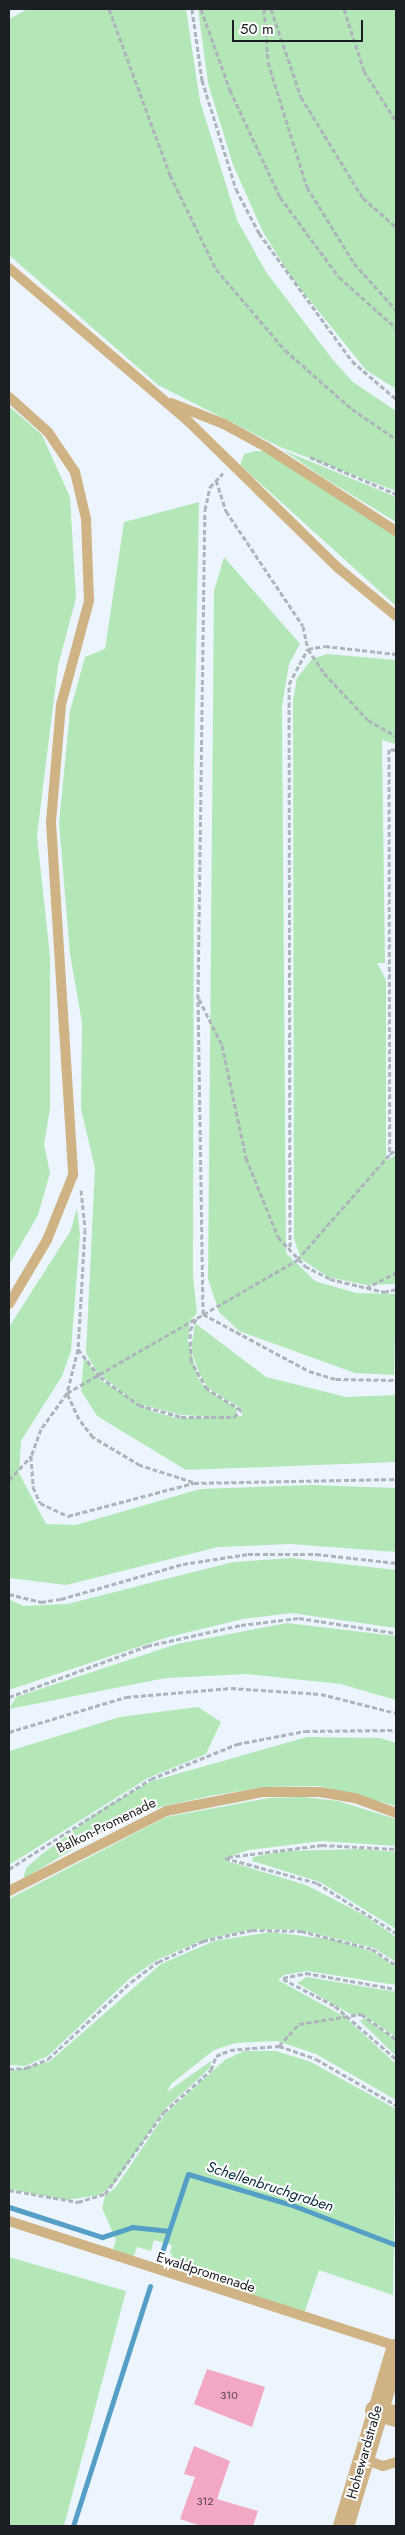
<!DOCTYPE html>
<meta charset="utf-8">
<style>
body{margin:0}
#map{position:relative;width:405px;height:2535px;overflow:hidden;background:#ecf5fe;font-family:Jost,sans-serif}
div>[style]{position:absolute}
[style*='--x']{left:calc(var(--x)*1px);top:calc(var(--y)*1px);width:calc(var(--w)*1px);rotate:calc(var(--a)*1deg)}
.green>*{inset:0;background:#b4e7b8}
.stream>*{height:5px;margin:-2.5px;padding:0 2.5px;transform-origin:2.5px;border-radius:2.5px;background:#559fc6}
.building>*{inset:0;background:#f2a8c4}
.path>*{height:3px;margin-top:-1.5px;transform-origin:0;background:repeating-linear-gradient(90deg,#adb4bb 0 5px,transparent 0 7.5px)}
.lane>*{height:10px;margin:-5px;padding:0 5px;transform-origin:5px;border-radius:5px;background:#cfb385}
.street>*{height:21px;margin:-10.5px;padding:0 10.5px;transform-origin:10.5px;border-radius:10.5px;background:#cfb385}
span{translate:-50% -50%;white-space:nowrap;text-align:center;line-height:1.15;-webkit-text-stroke:4px #fff;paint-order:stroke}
.number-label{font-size:11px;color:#51404a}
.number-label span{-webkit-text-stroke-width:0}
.street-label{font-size:14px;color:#1b1e22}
.water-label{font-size:15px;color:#0b2d3e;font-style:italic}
.frame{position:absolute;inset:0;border:10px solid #1b1e22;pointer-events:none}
.scale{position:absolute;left:232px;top:20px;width:131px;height:22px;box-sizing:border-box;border:2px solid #1b1e22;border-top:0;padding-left:6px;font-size:15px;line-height:18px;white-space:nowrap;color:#1b1e22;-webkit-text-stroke:4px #fff;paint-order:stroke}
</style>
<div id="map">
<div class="green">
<div style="clip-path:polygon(28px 9px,186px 9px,200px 101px,237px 220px,266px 272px,333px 360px,353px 382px,396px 411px,396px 491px,280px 447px,158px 385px,9px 255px,9px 19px)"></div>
<div style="clip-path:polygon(198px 9px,396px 9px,396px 389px,366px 370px,291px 277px,263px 232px,233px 165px,208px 83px)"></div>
<div style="clip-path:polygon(9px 406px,42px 435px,70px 497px,76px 598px,58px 666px,37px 836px,50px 956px,50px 1109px,44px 1144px,50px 1173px,38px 1215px,9px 1265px)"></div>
<div style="clip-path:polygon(283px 450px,396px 497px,396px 522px,321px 476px)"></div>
<div style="clip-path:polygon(255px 451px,266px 451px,396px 535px,396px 606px,240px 465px,244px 454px)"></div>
<div style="clip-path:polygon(199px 502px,194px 757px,193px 1276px,197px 1313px,190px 1321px,188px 1341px,199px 1380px,207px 1390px,238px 1409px,235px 1416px,217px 1417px,181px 1415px,139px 1404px,98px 1374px,86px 1353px,95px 1168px,81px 1109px,82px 1023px,70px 954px,59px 823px,70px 711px,85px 657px,105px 649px,124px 522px)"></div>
<div style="clip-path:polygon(224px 557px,300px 644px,289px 664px,282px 707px,286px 1253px,315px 1281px,356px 1293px,396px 1294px,394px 1375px,355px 1373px,239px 1331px,219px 1312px,208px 1279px,214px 591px)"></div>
<div style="clip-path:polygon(327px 654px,396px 660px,396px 744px,382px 740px,385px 963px,377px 963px,386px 980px,386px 1161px,396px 1155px,395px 1284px,366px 1285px,328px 1277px,301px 1259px,294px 1239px,293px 700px,297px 678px,312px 659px)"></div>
<div style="clip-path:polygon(77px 1208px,80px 1234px,71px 1351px,62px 1376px,21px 1441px,19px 1473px,46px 1524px,76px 1525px,200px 1489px,310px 1485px,396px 1488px,396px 1552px,290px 1544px,218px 1547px,66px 1585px,9px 1578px,9px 1327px,71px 1230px)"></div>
<div style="clip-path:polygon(195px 1323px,266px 1377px,346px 1397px,396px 1395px,396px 1462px,186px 1470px,97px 1416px,81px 1391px,84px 1356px,100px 1380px,154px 1412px,177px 1418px,242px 1416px,242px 1409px,208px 1388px,200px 1375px,191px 1350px)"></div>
<div style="clip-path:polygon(291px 1558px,396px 1570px,396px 1628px,291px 1613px,243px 1619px,165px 1638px,9px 1690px,9px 1599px,23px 1606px,67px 1604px,233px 1562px)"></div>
<div style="clip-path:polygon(287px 1623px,396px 1636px,396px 1700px,340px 1684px,247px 1674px,166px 1678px,9px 1709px,16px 1697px,177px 1644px)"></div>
<div style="clip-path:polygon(198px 1707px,221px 1722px,206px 1754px,148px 1778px,9px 1865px,9px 1751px,120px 1717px)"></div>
<div style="clip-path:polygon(307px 1737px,380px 1738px,396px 1743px,396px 1806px,319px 1786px,263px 1787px,210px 1796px,160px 1807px,107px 1829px,23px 1879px,26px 1868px,42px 1854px,105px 1807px,152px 1781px)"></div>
<div style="clip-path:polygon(303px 1797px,338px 1801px,396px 1819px,396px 1846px,321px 1841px,249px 1850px,225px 1858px,227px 1861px,306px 1885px,364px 1915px,396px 1937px,396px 1962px,374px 1948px,301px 1930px,252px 1929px,203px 1940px,157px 1960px,129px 1979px,48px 2056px,25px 2066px,9px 2065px,9px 1899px,166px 1817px,269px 1798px)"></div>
<div style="clip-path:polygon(361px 1849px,396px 1852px,396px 1929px,320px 1882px,252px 1861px,253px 1857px,285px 1851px)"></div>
<div style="clip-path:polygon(271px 1932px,335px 1940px,373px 1952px,396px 1967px,396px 1985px,307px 1971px,284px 1975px,278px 1980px,345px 2017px,396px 2064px,396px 2100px,316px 2054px,277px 2041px,236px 2043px,214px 2050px,171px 2084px,167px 2092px,211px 2061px,210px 2068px,166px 2108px,114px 2184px,100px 2195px,66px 2200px,9px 2189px,9px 2071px,49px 2062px,161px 1964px,214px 1941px)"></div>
<div style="clip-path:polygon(307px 1977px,396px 1992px,396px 2037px,362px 2014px,352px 2015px,297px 1983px)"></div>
<div style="clip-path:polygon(365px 2018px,396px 2040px,396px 2056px,360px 2021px)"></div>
<div style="clip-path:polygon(244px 2051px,276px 2051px,311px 2062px,396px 2109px,393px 2295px,319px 2270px,304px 2314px,176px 2271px,179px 2260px,169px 2256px,172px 2245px,154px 2240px,151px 2251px,137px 2247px,133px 2259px,112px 2252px,116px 2240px,102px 2208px,105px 2196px,116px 2187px,165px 2114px,225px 2060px)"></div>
<div style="clip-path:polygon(9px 2257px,126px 2291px,64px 2526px,9px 2526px)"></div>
</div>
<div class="stream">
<div style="--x:9;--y:2207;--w:98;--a:17.9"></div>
<div style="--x:102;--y:2237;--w:32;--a:-18"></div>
<div style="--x:132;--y:2227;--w:36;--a:6"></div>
<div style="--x:161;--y:2255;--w:85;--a:-71.6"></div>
<div style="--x:188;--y:2174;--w:109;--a:16.6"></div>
<div style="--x:292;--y:2205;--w:111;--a:21"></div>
<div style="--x:73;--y:2526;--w:252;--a:-72.2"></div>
</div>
<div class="building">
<div style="clip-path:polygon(207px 2369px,265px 2387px,252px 2427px,194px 2404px)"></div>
<div style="clip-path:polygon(194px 2446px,230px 2461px,217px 2499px,258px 2511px,253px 2526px,201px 2526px,180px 2519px,195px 2477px,184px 2474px)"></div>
</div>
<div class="path">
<div style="--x:109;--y:9;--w:177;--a:69.8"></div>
<div style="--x:170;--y:175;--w:105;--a:63.9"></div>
<div style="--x:216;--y:269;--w:106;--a:49.6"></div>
<div style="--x:285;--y:350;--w:89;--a:41.4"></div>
<div style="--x:352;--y:409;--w:53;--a:34.3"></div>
<div style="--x:192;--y:9;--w:72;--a:82"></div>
<div style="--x:202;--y:80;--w:114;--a:72.7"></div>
<div style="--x:236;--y:189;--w:50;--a:62.4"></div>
<div style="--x:259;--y:233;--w:158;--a:54"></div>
<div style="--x:352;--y:361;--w:58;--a:40.8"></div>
<div style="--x:201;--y:9;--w:86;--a:70.3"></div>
<div style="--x:230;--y:90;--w:118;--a:65"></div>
<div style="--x:280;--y:197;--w:99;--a:53.6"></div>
<div style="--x:339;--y:277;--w:76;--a:41.8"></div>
<div style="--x:264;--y:9;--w:53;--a:85.7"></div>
<div style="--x:268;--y:62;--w:131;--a:72.7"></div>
<div style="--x:307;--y:187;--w:89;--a:58.3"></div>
<div style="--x:354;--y:263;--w:63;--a:48.2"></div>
<div style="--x:271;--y:9;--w:93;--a:71.2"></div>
<div style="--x:301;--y:97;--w:119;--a:58.5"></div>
<div style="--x:363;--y:198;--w:44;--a:41.3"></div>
<div style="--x:344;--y:9;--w:65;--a:72.1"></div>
<div style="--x:364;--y:71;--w:59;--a:57.4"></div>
<div style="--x:310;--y:457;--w:94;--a:23.3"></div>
<div style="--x:216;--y:480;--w:33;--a:72"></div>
<div style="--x:226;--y:511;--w:138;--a:56.2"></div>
<div style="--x:303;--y:626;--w:24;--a:78"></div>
<div style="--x:308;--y:649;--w:29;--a:56"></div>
<div style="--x:324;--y:673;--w:64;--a:46.9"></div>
<div style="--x:368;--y:720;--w:32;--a:30"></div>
<div style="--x:396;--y:750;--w:7;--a:-172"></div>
<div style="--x:389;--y:749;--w:405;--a:89.9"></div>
<div style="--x:390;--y:1154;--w:7;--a:-34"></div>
<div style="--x:199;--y:999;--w:51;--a:63.4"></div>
<div style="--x:222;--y:1045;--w:116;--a:78"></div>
<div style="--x:246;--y:1158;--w:85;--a:67.9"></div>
<div style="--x:278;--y:1237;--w:40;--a:47"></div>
<div style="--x:305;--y:1266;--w:28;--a:27"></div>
<div style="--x:330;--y:1279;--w:56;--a:13.5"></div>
<div style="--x:384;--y:1292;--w:12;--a:-14"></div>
<div style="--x:81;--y:1190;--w:39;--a:84"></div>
<div style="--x:85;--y:1229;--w:120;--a:93.3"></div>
<div style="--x:78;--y:1349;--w:45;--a:104"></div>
<div style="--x:67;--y:1393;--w:44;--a:125.8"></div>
<div style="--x:41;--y:1429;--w:29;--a:110"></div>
<div style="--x:31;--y:1456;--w:31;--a:86"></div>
<div style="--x:33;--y:1487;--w:17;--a:66"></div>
<div style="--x:40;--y:1503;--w:31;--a:25"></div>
<div style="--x:68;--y:1516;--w:130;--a:-14.7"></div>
<div style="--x:194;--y:1483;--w:202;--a:-1.1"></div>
<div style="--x:290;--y:1247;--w:563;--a:-90.1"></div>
<div style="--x:289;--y:684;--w:40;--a:-62"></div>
<div style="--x:308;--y:649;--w:17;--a:-10"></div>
<div style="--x:325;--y:646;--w:71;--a:6.4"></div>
<div style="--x:366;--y:1288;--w:34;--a:-27"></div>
<div style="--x:203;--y:1314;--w:315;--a:-90.9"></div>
<div style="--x:198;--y:999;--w:489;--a:-89.2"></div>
<div style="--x:205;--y:510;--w:24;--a:-78"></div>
<div style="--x:210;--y:487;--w:19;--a:-47"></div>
<div style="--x:203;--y:1314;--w:120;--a:28.3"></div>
<div style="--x:309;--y:1371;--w:28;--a:17"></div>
<div style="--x:336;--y:1379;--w:60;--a:1"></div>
<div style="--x:78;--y:1349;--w:36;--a:52"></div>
<div style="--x:100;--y:1377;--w:48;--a:35.7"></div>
<div style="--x:139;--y:1405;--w:44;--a:15.9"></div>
<div style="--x:181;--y:1417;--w:53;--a:0"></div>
<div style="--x:234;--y:1417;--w:10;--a:-45"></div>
<div style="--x:241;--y:1410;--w:40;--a:-148"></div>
<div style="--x:207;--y:1389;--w:32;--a:-120"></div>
<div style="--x:191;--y:1361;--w:31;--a:-92"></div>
<div style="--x:190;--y:1330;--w:13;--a:-61"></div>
<div style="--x:9;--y:1480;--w:33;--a:-47"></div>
<div style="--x:193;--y:1482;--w:56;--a:-162.2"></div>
<div style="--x:140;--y:1465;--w:55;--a:-149.2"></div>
<div style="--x:93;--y:1437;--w:23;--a:-128"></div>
<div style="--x:79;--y:1419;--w:29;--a:-115"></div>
<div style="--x:67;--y:1393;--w:266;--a:-30"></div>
<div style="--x:297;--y:1260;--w:141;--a:-48.7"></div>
<div style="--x:9;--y:1594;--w:33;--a:14"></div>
<div style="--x:41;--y:1602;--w:20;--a:-9"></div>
<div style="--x:61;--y:1599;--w:127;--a:-16"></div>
<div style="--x:183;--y:1564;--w:66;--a:-8.7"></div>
<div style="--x:248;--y:1554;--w:68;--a:0"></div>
<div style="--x:316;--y:1554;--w:81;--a:6.4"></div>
<div style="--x:9;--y:1697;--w:147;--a:-20.3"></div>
<div style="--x:147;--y:1646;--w:96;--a:-12.6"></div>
<div style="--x:241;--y:1625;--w:58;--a:-6.9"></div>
<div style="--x:299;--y:1618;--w:98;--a:8.8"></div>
<div style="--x:9;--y:1732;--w:122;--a:-16.7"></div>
<div style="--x:126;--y:1697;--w:105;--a:-4.9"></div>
<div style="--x:231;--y:1688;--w:90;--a:3.8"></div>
<div style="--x:321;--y:1694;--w:77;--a:14.2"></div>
<div style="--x:228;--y:1857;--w:95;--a:-7.3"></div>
<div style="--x:322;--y:1845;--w:74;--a:3.1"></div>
<div style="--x:225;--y:1858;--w:95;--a:15.2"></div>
<div style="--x:317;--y:1883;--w:93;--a:32.3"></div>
<div style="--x:9;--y:1869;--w:168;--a:-32.4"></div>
<div style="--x:151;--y:1779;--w:93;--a:-22.1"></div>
<div style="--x:237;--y:1744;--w:69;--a:-10.8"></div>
<div style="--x:305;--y:1731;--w:91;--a:-0.6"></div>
<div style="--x:283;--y:1978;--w:24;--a:-12"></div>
<div style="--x:306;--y:1973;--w:91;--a:10.1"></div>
<div style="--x:283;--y:1979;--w:59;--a:27.4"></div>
<div style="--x:335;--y:2006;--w:81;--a:41"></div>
<div style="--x:279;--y:2046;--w:30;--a:-48"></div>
<div style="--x:299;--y:2024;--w:63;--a:-9.2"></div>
<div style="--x:361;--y:2014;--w:43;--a:35.5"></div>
<div style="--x:9;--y:2069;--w:17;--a:-3"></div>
<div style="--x:26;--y:2068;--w:24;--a:-22"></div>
<div style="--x:48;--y:2059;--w:113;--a:-42.9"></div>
<div style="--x:131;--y:1982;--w:34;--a:-37"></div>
<div style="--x:158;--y:1962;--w:50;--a:-25"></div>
<div style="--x:203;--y:1941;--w:50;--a:-12.7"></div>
<div style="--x:252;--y:1930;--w:49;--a:1.2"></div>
<div style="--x:301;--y:1931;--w:73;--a:14.2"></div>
<div style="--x:372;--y:1949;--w:29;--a:34"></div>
<div style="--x:9;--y:2190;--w:70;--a:9.9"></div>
<div style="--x:78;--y:2202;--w:28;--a:-17"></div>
<div style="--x:105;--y:2194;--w:101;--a:-54.3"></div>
<div style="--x:164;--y:2112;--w:63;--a:-41.8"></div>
<div style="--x:211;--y:2070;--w:15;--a:-70"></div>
<div style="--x:216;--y:2056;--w:15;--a:-23"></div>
<div style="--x:230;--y:2050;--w:49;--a:-4.7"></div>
<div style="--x:279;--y:2046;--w:39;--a:19"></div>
<div style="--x:316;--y:2059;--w:92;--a:29.9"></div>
</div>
<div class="lane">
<div style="--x:9;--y:268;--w:235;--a:40.5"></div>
<div style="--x:188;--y:421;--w:209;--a:44.4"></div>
<div style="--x:337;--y:567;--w:77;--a:39.7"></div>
<div style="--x:9;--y:397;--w:52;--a:41.9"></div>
<div style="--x:48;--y:432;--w:48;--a:56"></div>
<div style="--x:75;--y:472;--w:48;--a:76.8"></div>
<div style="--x:86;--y:519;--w:82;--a:87.9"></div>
<div style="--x:89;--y:601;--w:108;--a:105.1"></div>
<div style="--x:61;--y:705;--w:117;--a:94.9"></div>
<div style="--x:51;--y:822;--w:354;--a:86.4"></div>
<div style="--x:73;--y:1175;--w:70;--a:111.8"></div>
<div style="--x:47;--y:1240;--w:74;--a:120.7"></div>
<div style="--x:171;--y:403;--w:57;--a:21.6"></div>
<div style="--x:224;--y:424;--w:48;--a:28.7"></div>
<div style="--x:266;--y:447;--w:155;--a:32.9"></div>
<div style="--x:9;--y:1891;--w:176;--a:-27"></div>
<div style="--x:166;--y:1811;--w:99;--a:-11.1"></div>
<div style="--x:263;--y:1792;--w:57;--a:0"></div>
<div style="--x:320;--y:1792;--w:36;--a:10"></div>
<div style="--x:355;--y:1798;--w:44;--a:20.1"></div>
<div style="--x:9;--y:2221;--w:407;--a:17.9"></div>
<div style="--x:361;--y:2458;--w:23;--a:20"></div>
<div style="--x:383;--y:2466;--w:14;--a:-17"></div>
</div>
<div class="street">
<div style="--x:375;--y:2410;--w:22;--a:16"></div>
<div style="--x:343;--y:2526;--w:185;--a:-73.3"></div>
</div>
<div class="number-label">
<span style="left:229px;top:2395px">310</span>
<span style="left:205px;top:2501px">312</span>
</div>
<div class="street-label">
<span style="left:106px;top:1825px;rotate:-26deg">Balkon-Promenade</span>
<span style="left:206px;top:2272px;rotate:18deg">Ewaldpromenade</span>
<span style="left:364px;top:2452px;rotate:-74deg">Hohewardstraße</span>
</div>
<div class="water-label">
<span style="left:270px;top:2187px;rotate:18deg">Schellenbruchgraben</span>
</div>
<div class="frame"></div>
<div class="scale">50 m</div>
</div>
